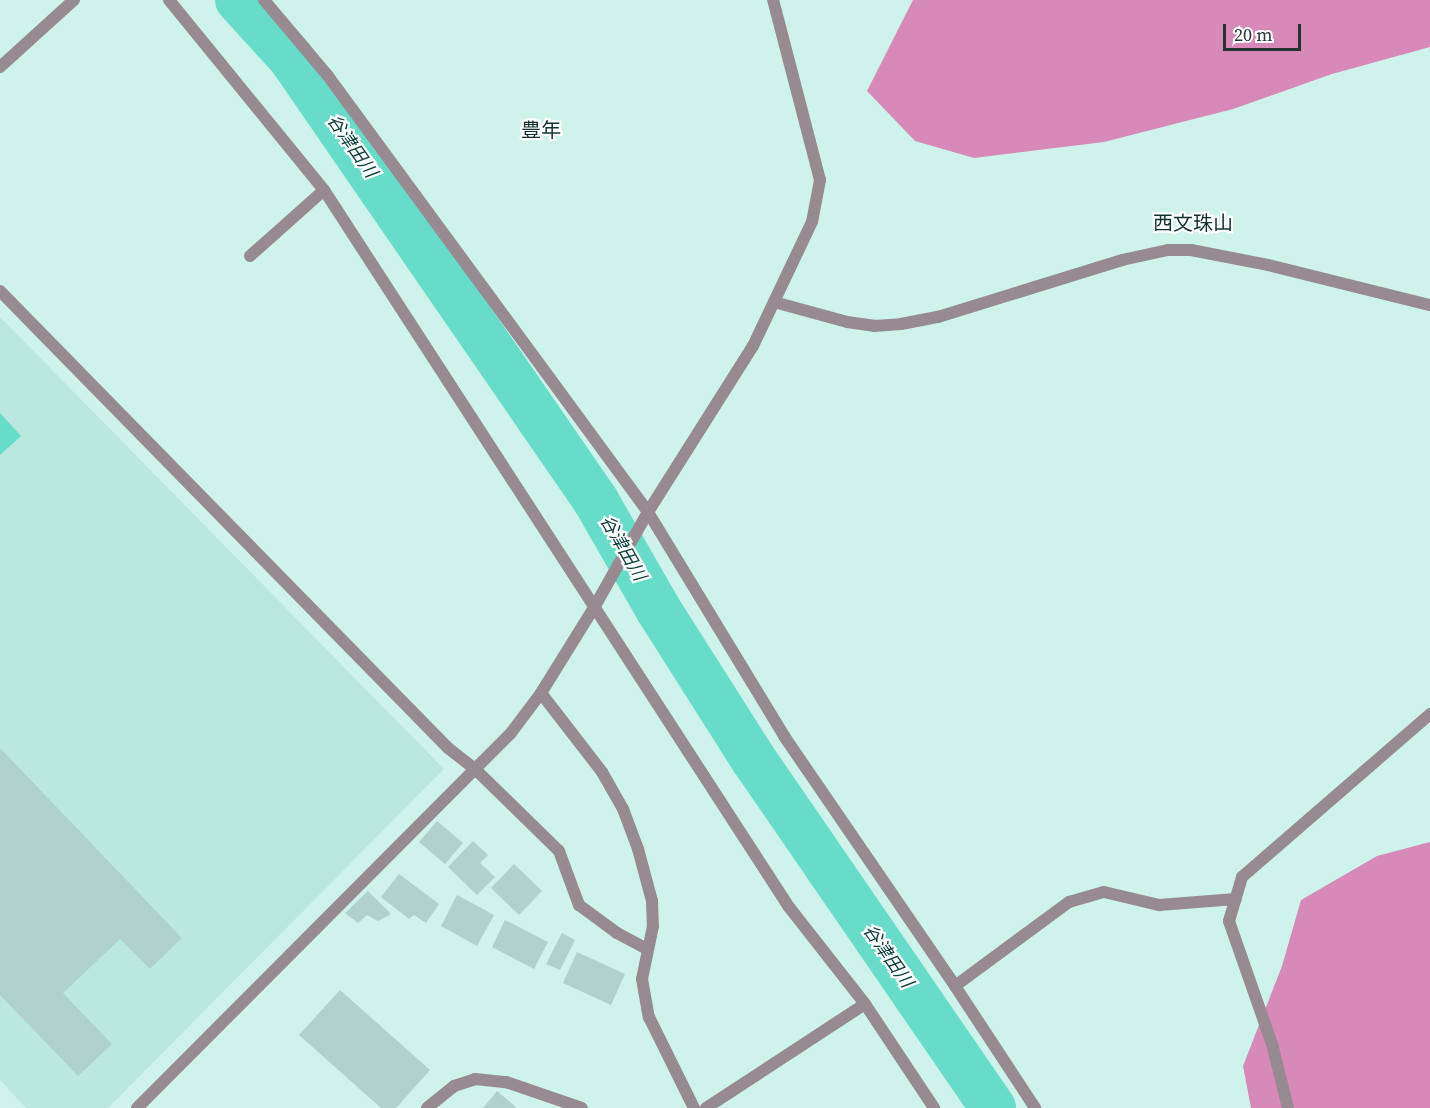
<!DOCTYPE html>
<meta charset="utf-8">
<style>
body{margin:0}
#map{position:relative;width:1430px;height:1108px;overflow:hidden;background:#cef3eb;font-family:"Source Serif 4","Noto Sans JP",serif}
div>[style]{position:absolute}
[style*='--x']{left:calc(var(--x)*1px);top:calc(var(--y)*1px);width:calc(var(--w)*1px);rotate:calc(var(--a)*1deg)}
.built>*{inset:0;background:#bbe8de}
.forest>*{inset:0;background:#d789b7}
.water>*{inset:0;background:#67ddc9}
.river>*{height:46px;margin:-23px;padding:0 23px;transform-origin:23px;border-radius:23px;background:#67ddc9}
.building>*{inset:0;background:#afd2cb}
.street>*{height:12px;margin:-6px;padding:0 6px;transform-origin:6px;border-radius:6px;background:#978a91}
span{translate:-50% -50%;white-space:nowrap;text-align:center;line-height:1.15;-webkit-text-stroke:4.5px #fff;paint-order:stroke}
.water-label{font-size:18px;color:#0a4139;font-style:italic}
.quarter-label{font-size:20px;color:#11312c}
.scale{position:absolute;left:1223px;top:24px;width:78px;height:27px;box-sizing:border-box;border:3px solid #263431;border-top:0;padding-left:8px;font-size:18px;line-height:21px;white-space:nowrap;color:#263431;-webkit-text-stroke:4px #fff;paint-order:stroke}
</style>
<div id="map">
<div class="built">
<div style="clip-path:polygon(0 317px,444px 769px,108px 1108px,26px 1108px,0 1080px)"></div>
</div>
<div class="forest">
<div style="clip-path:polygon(913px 0,1430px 0,1430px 47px,1332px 74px,1233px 109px,1104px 142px,974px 158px,915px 141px,867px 91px)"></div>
<div style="clip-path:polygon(1430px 842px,1430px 1108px,1251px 1108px,1243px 1066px,1282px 966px,1301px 900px,1377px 856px)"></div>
</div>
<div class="water">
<div style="clip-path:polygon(0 413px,21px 436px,0 455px)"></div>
</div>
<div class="river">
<div style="--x:238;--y:0;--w:79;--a:47.6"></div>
<div style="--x:291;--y:58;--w:538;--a:55.45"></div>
<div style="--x:596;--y:501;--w:125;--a:60.1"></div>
<div style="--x:658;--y:609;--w:179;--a:57.6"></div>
<div style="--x:754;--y:760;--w:422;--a:55.5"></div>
</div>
<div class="building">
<div style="clip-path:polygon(0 748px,182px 938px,150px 969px,120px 939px,63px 993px,112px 1044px,78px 1076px,0 995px)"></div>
<div style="clip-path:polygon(437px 821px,463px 843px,445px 864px,419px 842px)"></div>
<div style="clip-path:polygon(473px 841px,488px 855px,480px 863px,495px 877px,477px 895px,448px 867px)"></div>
<div style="clip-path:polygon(514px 864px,542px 891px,519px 915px,491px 888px)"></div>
<div style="clip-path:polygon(399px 874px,439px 904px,426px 923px,414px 915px,409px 919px,381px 897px)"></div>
<div style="clip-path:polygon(368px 891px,391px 914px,378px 921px,367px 915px,358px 923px,345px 913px)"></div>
<div style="clip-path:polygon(457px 895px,494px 915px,477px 946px,441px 926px)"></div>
<div style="clip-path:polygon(505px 920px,548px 942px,534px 969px,492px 947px)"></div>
<div style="clip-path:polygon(562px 933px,575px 940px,560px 970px,546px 964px)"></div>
<div style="clip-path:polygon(577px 952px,625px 974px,611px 1005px,563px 983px)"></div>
<div style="clip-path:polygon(340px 990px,430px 1070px,396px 1108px,381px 1108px,299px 1035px)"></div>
<div style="clip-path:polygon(497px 1091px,516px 1107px,515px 1108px,483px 1108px)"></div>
</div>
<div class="street">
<div style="--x:169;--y:0;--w:245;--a:50.8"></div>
<div style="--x:324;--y:190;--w:855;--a:57.04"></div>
<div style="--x:789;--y:907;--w:123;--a:51.9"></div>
<div style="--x:865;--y:1004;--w:125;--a:56.4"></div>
<div style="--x:264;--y:0;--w:99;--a:49.9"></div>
<div style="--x:328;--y:76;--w:541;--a:53.72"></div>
<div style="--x:648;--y:512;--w:262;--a:58.7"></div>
<div style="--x:784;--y:736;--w:303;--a:55.6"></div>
<div style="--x:955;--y:986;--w:146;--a:56.7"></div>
<div style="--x:0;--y:67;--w:100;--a:-42.2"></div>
<div style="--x:250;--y:256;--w:99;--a:-41.7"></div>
<div style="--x:0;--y:291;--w:640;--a:45.57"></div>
<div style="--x:448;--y:748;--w:34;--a:38"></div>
<div style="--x:475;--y:769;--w:117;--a:44.3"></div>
<div style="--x:559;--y:851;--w:58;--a:69.7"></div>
<div style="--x:579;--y:905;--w:47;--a:36.4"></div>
<div style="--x:617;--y:933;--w:34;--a:28"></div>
<div style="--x:774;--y:302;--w:76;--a:15.3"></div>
<div style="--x:847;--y:322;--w:27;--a:8"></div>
<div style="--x:874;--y:326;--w:27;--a:-4"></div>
<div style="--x:901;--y:324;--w:38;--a:-11"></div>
<div style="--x:938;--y:317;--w:193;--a:-17.2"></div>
<div style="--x:1122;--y:260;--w:47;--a:-12.3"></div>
<div style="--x:1168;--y:250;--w:23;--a:0"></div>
<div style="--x:1191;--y:250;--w:78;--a:11"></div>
<div style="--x:1268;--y:265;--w:167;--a:13.9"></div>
<div style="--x:541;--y:693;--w:100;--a:52.3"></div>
<div style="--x:602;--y:772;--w:43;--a:60.4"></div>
<div style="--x:623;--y:809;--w:43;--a:69.4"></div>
<div style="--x:638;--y:849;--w:54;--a:74.9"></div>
<div style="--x:652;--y:901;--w:25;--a:88"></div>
<div style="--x:653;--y:926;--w:54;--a:101.7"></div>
<div style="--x:642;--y:979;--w:39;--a:80"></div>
<div style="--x:649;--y:1017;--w:102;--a:63.7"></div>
<div style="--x:955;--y:986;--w:142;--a:-36.4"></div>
<div style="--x:1069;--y:902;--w:36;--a:-16"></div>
<div style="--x:1104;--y:892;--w:57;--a:13.3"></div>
<div style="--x:1159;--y:905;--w:77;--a:-4.5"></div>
<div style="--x:137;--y:1108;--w:530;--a:-45.08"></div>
<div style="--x:511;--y:733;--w:50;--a:-53.1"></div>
<div style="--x:541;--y:693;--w:102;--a:-58.2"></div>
<div style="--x:595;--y:606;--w:108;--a:-60.6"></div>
<div style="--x:648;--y:512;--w:196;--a:-57.7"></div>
<div style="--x:753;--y:346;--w:137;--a:-64.6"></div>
<div style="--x:812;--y:222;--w:43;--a:-79.2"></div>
<div style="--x:820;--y:180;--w:186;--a:-104.6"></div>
<div style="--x:427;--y:1108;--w:35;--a:-39"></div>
<div style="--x:454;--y:1086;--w:22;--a:-18"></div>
<div style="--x:475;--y:1079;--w:31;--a:6"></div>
<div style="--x:506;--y:1082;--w:80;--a:18.9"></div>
<div style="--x:706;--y:1108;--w:190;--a:-33.2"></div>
<div style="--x:1288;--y:1108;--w:66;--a:-104"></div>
<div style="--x:1272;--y:1044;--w:130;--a:-109.3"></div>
<div style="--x:1229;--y:921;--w:46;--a:-73.5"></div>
<div style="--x:1242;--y:877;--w:249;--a:-40.9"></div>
</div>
<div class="water-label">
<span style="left:352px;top:146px;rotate:55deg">谷津田川</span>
<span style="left:623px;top:548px;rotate:60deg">谷津田川</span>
<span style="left:888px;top:956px;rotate:55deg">谷津田川</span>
</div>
<div class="quarter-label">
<span style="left:541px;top:130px">豊年</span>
<span style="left:1193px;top:223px">西文珠山</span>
</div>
<div class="scale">20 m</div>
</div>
